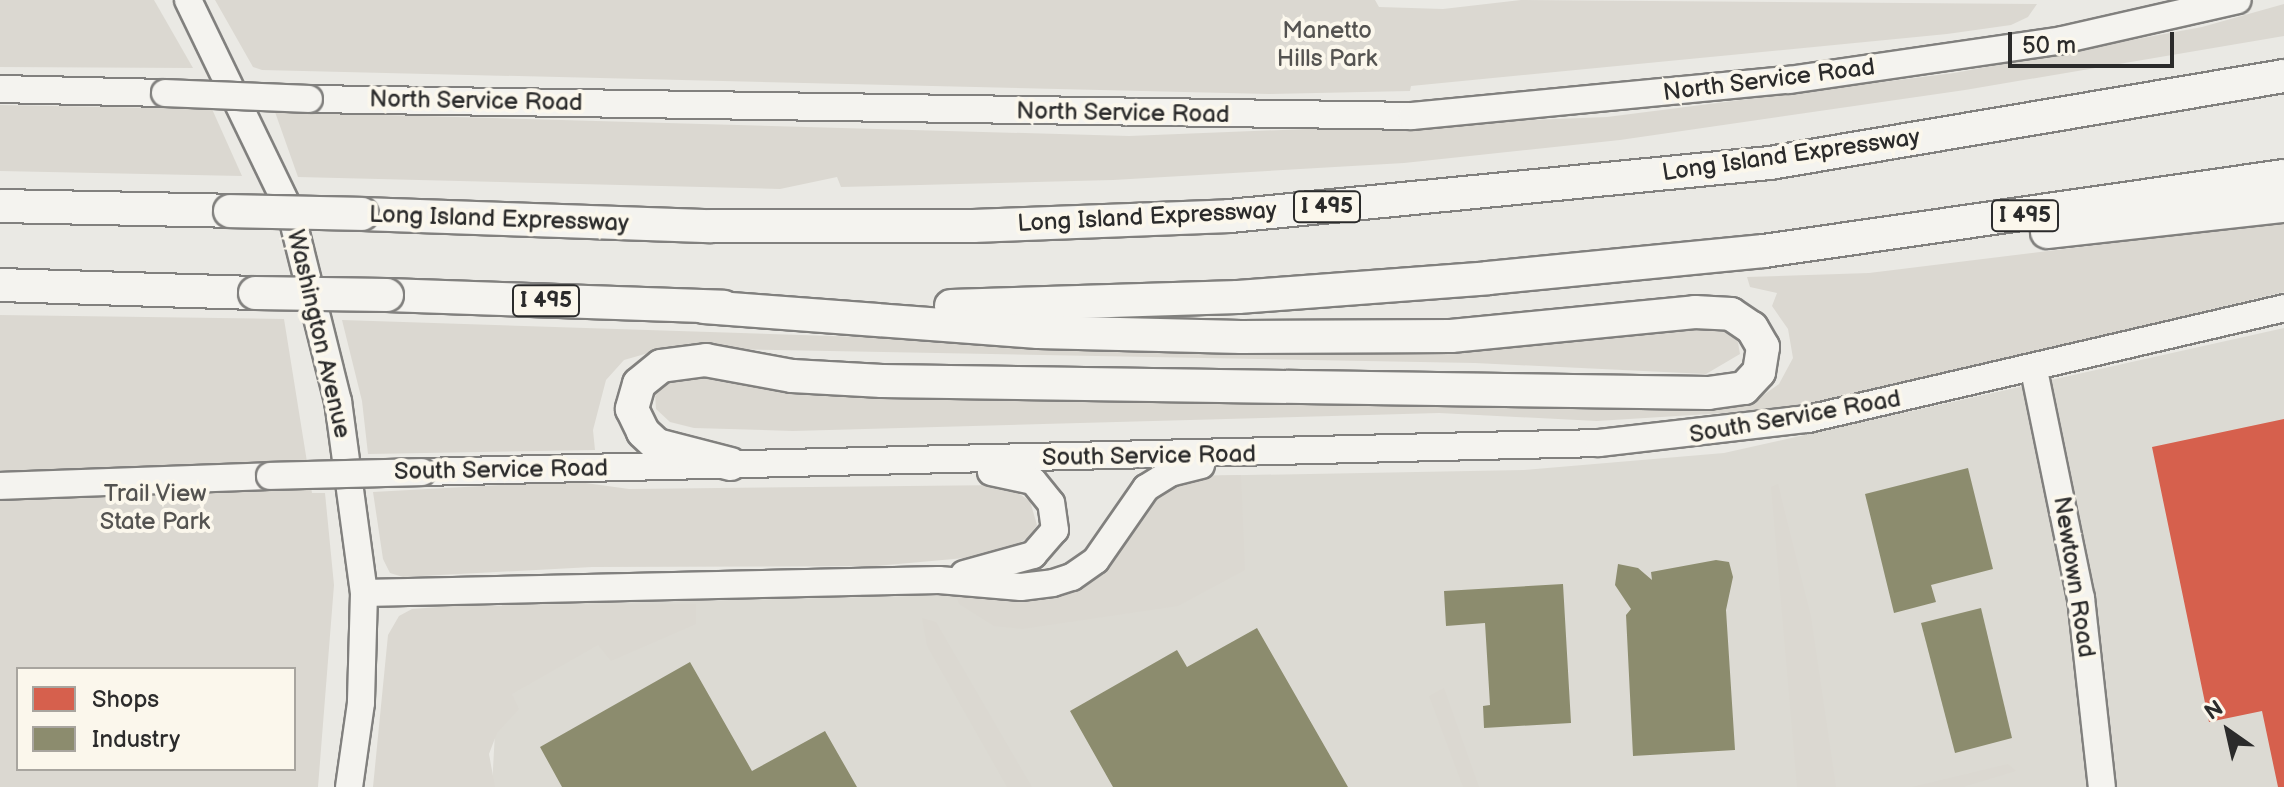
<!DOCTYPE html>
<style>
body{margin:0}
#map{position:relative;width:2284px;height:787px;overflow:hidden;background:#eae9e4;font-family:"Balsamiq Sans",sans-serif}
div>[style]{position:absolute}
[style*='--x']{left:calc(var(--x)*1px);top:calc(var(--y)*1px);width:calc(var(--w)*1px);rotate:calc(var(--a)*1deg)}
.built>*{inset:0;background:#dcdad3}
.green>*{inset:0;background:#dbd8d1}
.shops>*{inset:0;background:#d6604d}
.industry>*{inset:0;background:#8c8c6e}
.roads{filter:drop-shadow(2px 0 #81807e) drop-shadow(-2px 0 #81807e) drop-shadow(0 2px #81807e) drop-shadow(0 -2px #81807e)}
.secondary>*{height:26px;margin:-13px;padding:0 13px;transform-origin:13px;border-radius:13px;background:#f4f3ef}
.highway>*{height:32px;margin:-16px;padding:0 16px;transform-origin:16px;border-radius:16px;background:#f4f3ef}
.bridges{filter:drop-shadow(2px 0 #81807e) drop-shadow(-2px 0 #81807e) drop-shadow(0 2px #81807e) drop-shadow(0 -2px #81807e)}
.secondary-bridge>*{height:26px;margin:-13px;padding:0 13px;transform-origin:13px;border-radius:13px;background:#f4f3ef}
.highway-bridge>*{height:32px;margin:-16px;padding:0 16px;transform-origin:16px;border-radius:16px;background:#f4f3ef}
span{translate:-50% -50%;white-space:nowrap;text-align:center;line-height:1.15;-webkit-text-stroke:8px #fbf7ec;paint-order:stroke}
.shield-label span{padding:2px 6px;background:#fbf7ec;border:2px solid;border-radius:6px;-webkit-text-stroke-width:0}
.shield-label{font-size:22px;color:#2b2b2b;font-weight:700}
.park-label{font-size:24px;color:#545351}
.street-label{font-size:24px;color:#2b2b2b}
.legend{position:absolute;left:16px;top:667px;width:280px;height:104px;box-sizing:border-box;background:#fbf7ec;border:2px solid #a8a59f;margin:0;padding:10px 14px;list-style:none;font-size:24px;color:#2b2b2b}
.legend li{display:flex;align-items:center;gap:16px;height:40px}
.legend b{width:40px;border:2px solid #a8a59f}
.north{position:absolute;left:2188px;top:691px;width:80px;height:80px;-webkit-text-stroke:6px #fbf7ec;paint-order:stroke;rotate:326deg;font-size:22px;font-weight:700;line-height:32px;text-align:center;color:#2b2b2b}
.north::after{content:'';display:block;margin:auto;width:28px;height:36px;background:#2b2b2b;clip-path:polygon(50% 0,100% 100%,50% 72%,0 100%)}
.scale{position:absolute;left:2008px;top:32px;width:166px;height:36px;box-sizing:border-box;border:4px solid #2b2b2b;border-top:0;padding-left:10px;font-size:24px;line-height:28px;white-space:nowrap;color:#2b2b2b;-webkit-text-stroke:6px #fbf7ec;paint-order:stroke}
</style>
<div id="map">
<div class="built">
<div style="clip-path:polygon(2284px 328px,2284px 787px,492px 787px,502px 605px,956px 595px,1082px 586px,1110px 565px,1134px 514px,1195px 476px,1524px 470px,1724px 453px)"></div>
</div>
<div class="green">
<div style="clip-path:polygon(0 0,154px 0,193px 68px,0 67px)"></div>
<div style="clip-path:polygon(215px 0,1375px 0,1379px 7px,1443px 9px,1521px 0,2037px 4px,2028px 17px,2011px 25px,1947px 34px,1411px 86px,1410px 91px,1269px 94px,262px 70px,253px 67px)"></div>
<div style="clip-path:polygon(2284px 4px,2284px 36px,1965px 90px,1620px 140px,1404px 163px,1113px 180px,841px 187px,837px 177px,780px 189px,298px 177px,275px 112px,1129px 136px,1607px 117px,1954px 73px,2202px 27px)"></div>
<div style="clip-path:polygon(0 105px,212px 109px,242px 176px,0 171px)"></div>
<div style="clip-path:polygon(2284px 222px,2284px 292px,1822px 402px,1725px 413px,1597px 421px,1439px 413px,793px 431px,694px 428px,670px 422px,656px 409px,655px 393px,666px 375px,685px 368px,1732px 402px,1762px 396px,1779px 384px,1793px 358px,1788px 329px,1772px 306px,1777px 293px,1750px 287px,1747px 277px,1869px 273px)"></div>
<div style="clip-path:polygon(evenodd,0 315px,284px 319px,312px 493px,325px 493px,334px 585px,318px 787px,0 787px,0 315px,18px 669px,294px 669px,294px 769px,18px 769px,18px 669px)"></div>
<div style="clip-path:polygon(342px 320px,1295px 351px,1725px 324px,1737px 336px,1740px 354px,1706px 374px,1475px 363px,666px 348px,624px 360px,606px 380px,593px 430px,595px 450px,368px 454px,362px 401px)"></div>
<div style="clip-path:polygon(1241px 475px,1245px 570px,1178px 606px,1022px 629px,994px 626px,959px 604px,956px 595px,1082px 586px,1110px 565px,1134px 514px,1161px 486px,1195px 476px)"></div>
<div style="clip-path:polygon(571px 481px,629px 489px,1006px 485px,1030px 501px,1037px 525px,1028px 538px,998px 555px,876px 566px,592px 567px,403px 577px,390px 573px,383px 559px,373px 492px)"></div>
<div style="clip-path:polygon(1778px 484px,1811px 617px,1836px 787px,1797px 787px,1771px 487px)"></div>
<div style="clip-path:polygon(696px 604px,696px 624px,611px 661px,598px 645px,512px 694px,519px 709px,497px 733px,489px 754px,495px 787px,373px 787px,388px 635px,399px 616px,412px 609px,452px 606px)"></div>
<div style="clip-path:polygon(922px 618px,936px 622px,1032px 787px,1007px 787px,927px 646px)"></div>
<div style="clip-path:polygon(1444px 688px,1479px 787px,1463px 787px,1429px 696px)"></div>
<div style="clip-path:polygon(2008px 764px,2016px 771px,1963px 787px,1912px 787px)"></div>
</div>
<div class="shops">
<div style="clip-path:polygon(2284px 419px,2284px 787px,2278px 787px,2262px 711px,2209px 722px,2152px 447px)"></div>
</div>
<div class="industry">
<div style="clip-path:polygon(1968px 468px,1993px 569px,1931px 585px,1936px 602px,1894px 613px,1865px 494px)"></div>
<div style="clip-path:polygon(1716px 560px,1729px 562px,1733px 577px,1726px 610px,1735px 750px,1633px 756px,1626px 615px,1631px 609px,1615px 585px,1618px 564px,1638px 568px,1652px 580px,1651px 572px)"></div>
<div style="clip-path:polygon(1563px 584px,1571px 723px,1484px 728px,1483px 706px,1490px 705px,1485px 623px,1446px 626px,1444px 591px)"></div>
<div style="clip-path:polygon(1981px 608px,2012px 738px,1955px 753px,1921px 623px)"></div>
<div style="clip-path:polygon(1257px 628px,1348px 787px,1113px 787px,1070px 711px,1177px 650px,1187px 667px)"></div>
<div style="clip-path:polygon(690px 662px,752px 771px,825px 731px,857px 787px,562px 787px,540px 747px)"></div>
</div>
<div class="roads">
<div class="secondary">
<div style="--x:188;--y:0;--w:237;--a:64.2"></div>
<div style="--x:291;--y:213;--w:194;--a:76"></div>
<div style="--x:338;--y:401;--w:194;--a:82.3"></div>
<div style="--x:364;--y:593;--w:110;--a:91.6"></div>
<div style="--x:361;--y:703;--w:85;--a:98.1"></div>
<div style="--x:0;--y:89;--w:165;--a:1.4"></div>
<div style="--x:309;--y:99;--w:1103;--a:0.88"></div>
<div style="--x:1412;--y:116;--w:379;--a:-5.5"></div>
<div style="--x:1789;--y:80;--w:276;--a:-8.3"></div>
<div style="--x:2062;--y:40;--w:180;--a:-12.8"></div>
<div style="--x:2034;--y:370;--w:233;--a:78.4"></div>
<div style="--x:2081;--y:598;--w:190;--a:83.7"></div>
<div style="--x:422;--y:472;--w:1177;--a:-1.41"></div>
<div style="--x:1599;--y:443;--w:210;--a:-6.6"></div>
<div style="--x:1808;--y:419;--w:489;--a:-13.1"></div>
<div style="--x:0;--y:486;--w:270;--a:-2.1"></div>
<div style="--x:964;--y:574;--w:72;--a:-15.4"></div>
<div style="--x:1033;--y:555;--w:33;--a:-49"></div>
<div style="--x:1055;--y:530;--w:27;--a:-98"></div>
<div style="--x:1051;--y:503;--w:28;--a:-129"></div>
<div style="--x:1033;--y:481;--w:43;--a:-167.9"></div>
<div style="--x:364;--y:593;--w:575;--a:-1.3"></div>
<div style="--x:939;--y:580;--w:82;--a:4.9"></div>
<div style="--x:1021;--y:587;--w:32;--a:-7"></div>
<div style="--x:1053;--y:583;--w:20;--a:-18"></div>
<div style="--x:1072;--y:577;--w:29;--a:-35"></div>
<div style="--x:1096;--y:560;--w:88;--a:-55.2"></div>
<div style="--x:1146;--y:488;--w:28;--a:-32"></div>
<div style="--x:1170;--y:473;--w:32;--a:-14"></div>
</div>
<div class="highway">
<div style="--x:0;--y:206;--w:230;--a:1.2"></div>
<div style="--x:362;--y:214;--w:349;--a:2"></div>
<div style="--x:711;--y:226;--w:262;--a:0"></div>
<div style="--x:973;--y:226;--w:257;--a:-2.2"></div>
<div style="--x:1230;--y:216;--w:543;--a:-5.61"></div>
<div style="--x:1770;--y:163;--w:521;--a:-9.61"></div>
<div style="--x:2047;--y:232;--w:238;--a:-6.3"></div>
<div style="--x:0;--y:285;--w:255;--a:1.8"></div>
<div style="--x:387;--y:295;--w:337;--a:2"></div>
<div style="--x:951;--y:306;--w:287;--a:-1.8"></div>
<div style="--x:1238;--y:297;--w:251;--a:-4.3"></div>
<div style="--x:1488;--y:278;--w:277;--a:-5.6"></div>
<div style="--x:1764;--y:251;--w:525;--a:-8.21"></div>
<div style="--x:704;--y:307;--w:335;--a:4.3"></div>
<div style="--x:1038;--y:332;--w:203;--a:1.4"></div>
<div style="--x:1241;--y:337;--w:210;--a:-0.3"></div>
<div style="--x:1451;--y:336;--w:245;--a:-5.6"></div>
<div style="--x:1695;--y:312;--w:36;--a:3"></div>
<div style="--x:1731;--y:314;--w:25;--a:34"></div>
<div style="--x:1752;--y:328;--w:22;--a:60"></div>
<div style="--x:1763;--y:347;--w:25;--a:99"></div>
<div style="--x:1759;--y:372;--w:22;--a:133"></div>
<div style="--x:1744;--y:388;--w:36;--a:172"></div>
<div style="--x:1708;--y:393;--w:826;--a:-179.17"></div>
<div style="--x:882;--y:381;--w:90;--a:-176.8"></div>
<div style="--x:792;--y:376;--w:87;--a:-169.5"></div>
<div style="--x:706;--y:360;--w:45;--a:172.4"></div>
<div style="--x:661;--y:366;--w:28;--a:141"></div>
<div style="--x:639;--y:384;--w:26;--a:106"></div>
<div style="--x:632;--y:409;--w:25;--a:64"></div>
<div style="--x:643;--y:432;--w:19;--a:43"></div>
<div style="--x:657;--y:445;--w:76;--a:14.4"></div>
</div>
</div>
<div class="bridges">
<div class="secondary-bridge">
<div style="--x:165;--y:93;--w:144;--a:2.4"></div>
<div style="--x:270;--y:476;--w:152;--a:-1.5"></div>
</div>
<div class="highway-bridge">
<div style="--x:230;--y:211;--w:132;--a:1.3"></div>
<div style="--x:255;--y:293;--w:132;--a:0.9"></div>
</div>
</div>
<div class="shield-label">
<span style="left:1327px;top:207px">I 495</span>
<span style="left:2025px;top:216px">I 495</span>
<span style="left:546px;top:301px">I 495</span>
</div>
<div class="park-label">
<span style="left:1327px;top:45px">Manetto<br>Hills Park</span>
<span style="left:155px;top:508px">Trail View<br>State Park</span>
</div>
<div class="street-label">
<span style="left:1769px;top:80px;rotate:-7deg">North Service Road</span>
<span style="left:476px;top:101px;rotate:1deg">North Service Road</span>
<span style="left:1123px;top:113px;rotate:1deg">North Service Road</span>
<span style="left:1791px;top:155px;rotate:-8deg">Long Island Expressway</span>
<span style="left:1147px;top:217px;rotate:-3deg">Long Island Expressway</span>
<span style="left:499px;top:219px;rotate:2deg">Long Island Expressway</span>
<span style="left:319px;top:334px;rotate:77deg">Washington Avenue</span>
<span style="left:1795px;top:417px;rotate:-10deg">South Service Road</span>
<span style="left:1149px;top:456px;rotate:-1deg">South Service Road</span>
<span style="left:501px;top:470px;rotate:-1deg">South Service Road</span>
<span style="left:2074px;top:577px;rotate:81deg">Newtown Road</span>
</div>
<ul class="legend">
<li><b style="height:22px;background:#d6604d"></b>Shops</li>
<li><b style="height:22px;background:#8c8c6e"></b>Industry</li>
</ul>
<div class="north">N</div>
<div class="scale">50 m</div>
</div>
